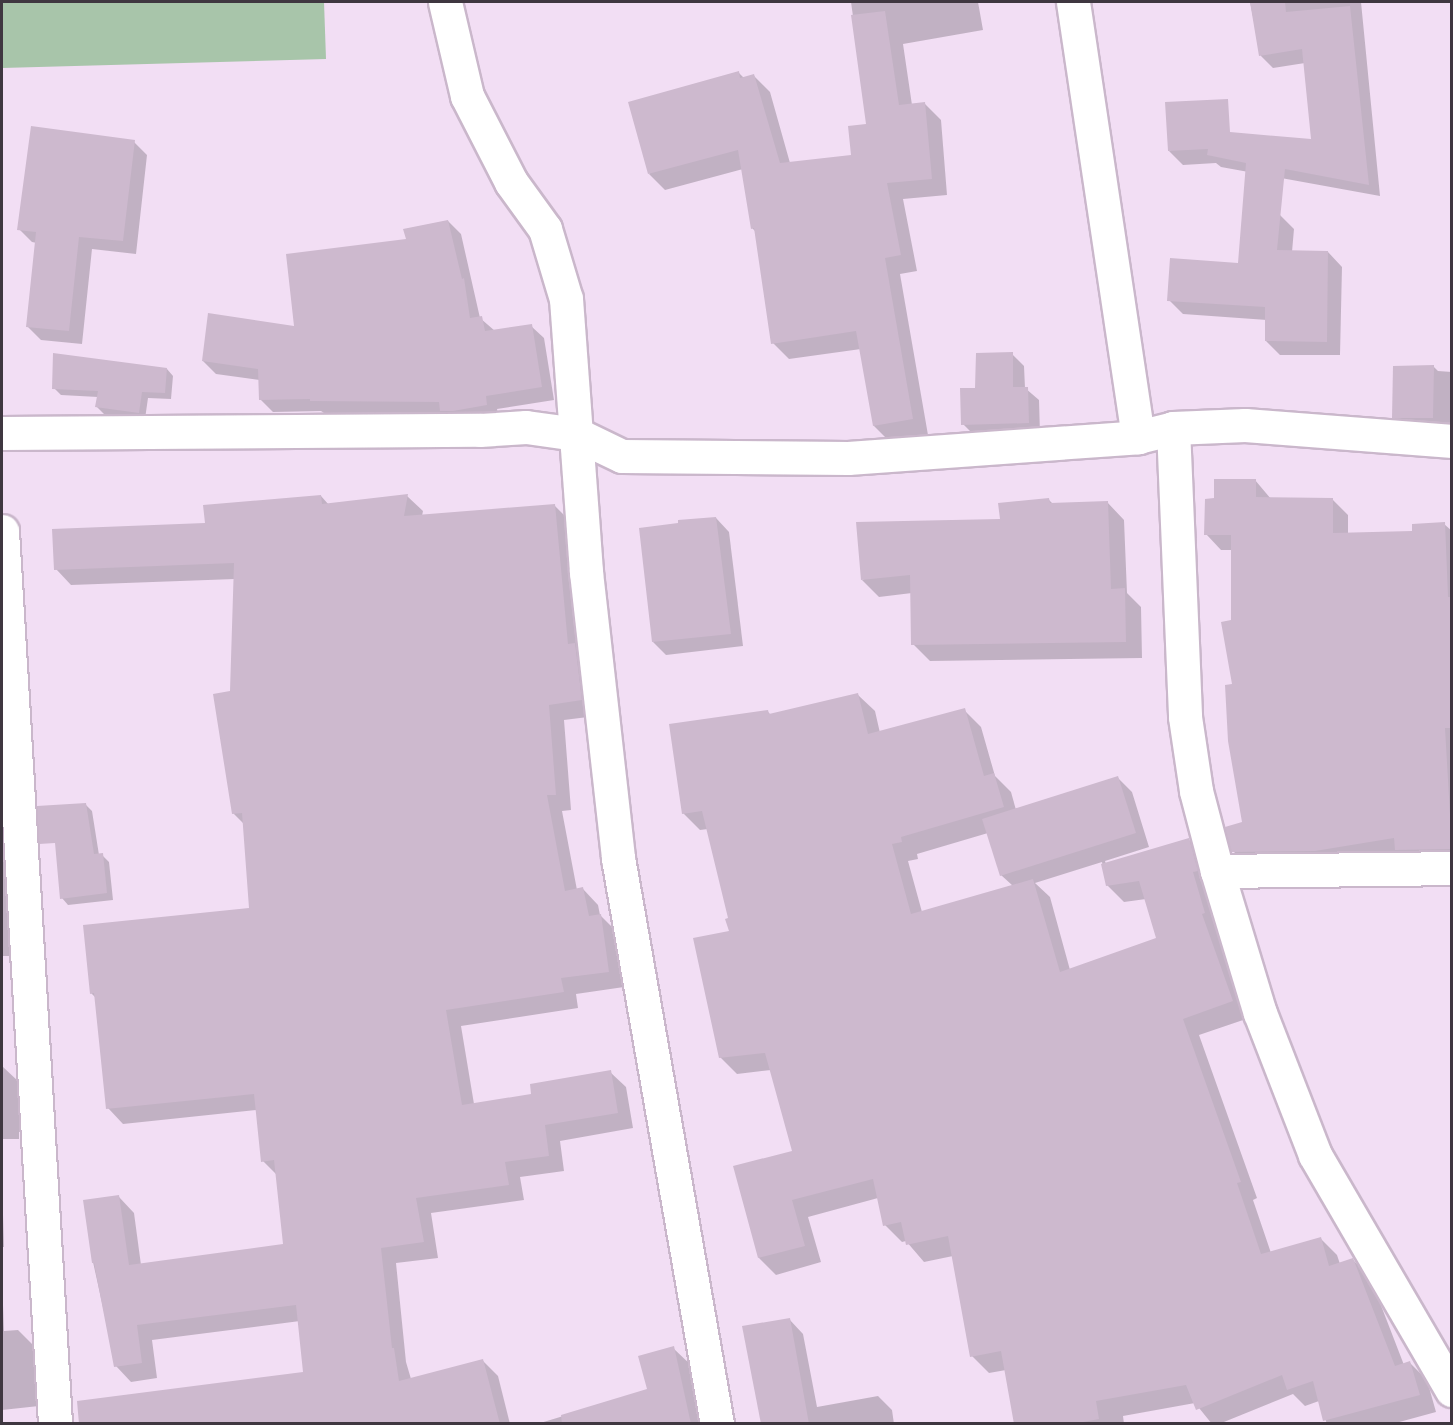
<!DOCTYPE html>
<style>
body{margin:0}
#map{position:relative;width:1453px;height:1425px;overflow:hidden;background:#f2def4;font-family:"DM Sans",sans-serif}
div>[style]{position:absolute}
[style*='--x']{left:calc(var(--x)*1px);top:calc(var(--y)*1px);width:calc(var(--w)*1px);rotate:calc(var(--a)*1deg)}
.green>*{inset:0;background:#a8c5aa}
.shadow>*{inset:0;background:#0003}
.building>*{inset:0;background:#cdb9ce}
.roads{filter:drop-shadow(2px 0 #cab7cb) drop-shadow(-2px 0 #cab7cb) drop-shadow(0 2px #cab7cb) drop-shadow(0 -2px #cab7cb)}
.minor>*{height:33px;margin:-16.5px;padding:0 16.5px;transform-origin:16.5px;border-radius:16.5px;background:#fff}
span{translate:-50% -50%;white-space:nowrap;text-align:center;line-height:1.15;-webkit-text-stroke:4.5px #fff;paint-order:stroke}
.frame{position:absolute;inset:0;border:3px solid #3f3740;pointer-events:none}
</style>
<div id="map">
<div class="green">
<div style="clip-path:polygon(2px 2px,324px 2px,326px 59px,2px 68px)"></div>
</div>
<div class="shadow">
<div style="clip-path:polygon(851px 2px,978px 2px,983px 30px,903px 44px,912px 105px,924px 103px,941px 120px,947px 195px,903px 199px,917px 271px,900px 274px,928px 435px,890px 442px,874px 426px,861px 349px,789px 359px,773px 343px,756px 232px,752px 228px,743px 169px,665px 190px,649px 174px,739px 73px,744px 78px,754px 76px,770px 92px,790px 163px,853px 156px,868px 125px)"></div>
<div style="clip-path:polygon(1250px 2px,1361px 2px,1380px 196px,1221px 167px,1216px 163px,1183px 165px,1169px 151px,1214px 132px,1313px 141px,1305px 63px,1273px 68px,1261px 56px)"></div>
<div style="clip-path:polygon(134px 142px,147px 155px,136px 254px,92px 249px,82px 344px,41px 340px,28px 327px,37px 243px,32px 242px,19px 229px)"></div>
<div style="clip-path:polygon(1280px 215px,1294px 229px,1292px 252px,1328px 252px,1342px 267px,1340px 355px,1280px 355px,1266px 341px,1267px 320px,1183px 314px,1169px 300px,1239px 264px)"></div>
<div style="clip-path:polygon(448px 221px,461px 234px,480px 318px,495px 331px,531px 326px,544px 338px,554px 400px,497px 409px,499px 417px,324px 413px,321px 411px,273px 412px,260px 399px,260px 380px,216px 374px,203px 361px,296px 327px,407px 241px)"></div>
<div style="clip-path:polygon(1012px 354px,1024px 366px,1025px 388px,1039px 400px,1040px 434px,975px 436px,963px 424px,977px 390px)"></div>
<div style="clip-path:polygon(1433px 366px,1438px 371px,1452px 372px,1452px 431px,1406px 429px,1393px 417px)"></div>
<div style="clip-path:polygon(167px 369px,173px 376px,171px 399px,148px 398px,145px 419px,104px 414px,97px 407px,98px 397px,61px 395px,54px 388px)"></div>
<div style="clip-path:polygon(1255px 480px,1271px 499px,1333px 500px,1348px 515px,1348px 534px,1413px 532px,1444px 524px,1452px 531px,1452px 865px,1249px 867px,1233px 851px,1244px 823px,1233px 686px,1232px 550px,1221px 550px,1206px 534px,1216px 500px)"></div>
<div style="clip-path:polygon(321px 496px,329px 505px,407px 496px,423px 511px,422px 516px,554px 505px,570px 521px,596px 716px,564px 720px,571px 810px,562px 811px,577px 890px,583px 889px,598px 905px,600px 915px,616px 931px,624px 987px,576px 994px,578px 1008px,461px 1026px,474px 1104px,533px 1095px,610px 1072px,626px 1087px,633px 1128px,560px 1141px,564px 1171px,520px 1177px,524px 1200px,431px 1213px,438px 1258px,396px 1263px,406px 1362px,411px 1379px,482px 1360px,498px 1376px,510px 1424px,120px 1424px,305px 1374px,300px 1321px,152px 1340px,157px 1378px,131px 1382px,116px 1366px,93px 1262px,119px 1197px,134px 1213px,141px 1265px,285px 1245px,277px 1175px,263px 1161px,257px 1110px,123px 1124px,108px 1108px,96px 998px,91px 993px,251px 910px,245px 825px,233px 813px,232px 693px,235px 579px,71px 585px,56px 569px,206px 524px)"></div>
<div style="clip-path:polygon(1049px 500px,1053px 504px,1107px 502px,1124px 520px,1127px 593px,1141px 607px,1142px 658px,930px 661px,913px 644px,912px 593px,879px 597px,862px 580px)"></div>
<div style="clip-path:polygon(716px 518px,729px 532px,743px 646px,666px 655px,653px 642px)"></div>
<div style="clip-path:polygon(evenodd,858px 695px,875px 711px,880px 733px,964px 710px,981px 727px,995px 776px,1011px 792px,1016px 810px,1118px 778px,1132px 792px,1149px 847px,1105px 861px,1106px 864px,1188px 839px,1205px 856px,1249px 1018px,1199px 1035px,1257px 1198px,1253px 1200px,1271px 1253px,1320px 1238px,1337px 1255px,1340px 1264px,1353px 1260px,1370px 1277px,1404px 1365px,1410px 1363px,1427px 1380px,1436px 1412px,1392px 1424px,1327px 1424px,1319px 1401px,1305px 1406px,1293px 1394px,1219px 1424px,1212px 1424px,1195px 1403px,1123px 1416px,1124px 1424px,1015px 1424px,1006px 1370px,989px 1373px,972px 1356px,953px 1256px,924px 1262px,906px 1241px,902px 1242px,885px 1225px,878px 1198px,808px 1217px,821px 1262px,776px 1275px,759px 1258px,735px 1167px,794px 1152px,771px 1070px,737px 1074px,720px 1057px,730px 919px,708px 829px,700px 830px,683px 813px,767px 711px,771px 715px,858px 695px,988px 833px,1001px 875px,1013px 886px,922px 912px,908px 861px,918px 859px,917px 854px,988px 833px,858px 695px,1102px 862px,1107px 885px,1124px 902px,1146px 899px,1158px 939px,1070px 970px,1050px 897px,1035px 883px,1102px 862px)"></div>
<div style="clip-path:polygon(85px 804px,92px 811px,99px 855px,102px 855px,109px 862px,113px 900px,68px 905px,62px 898px)"></div>
<div style="clip-path:polygon(2px 819px,9px 826px,12px 956px,2px 956px)"></div>
<div style="clip-path:polygon(2px 1066px,19px 1082px,19px 1139px,2px 1139px)"></div>
<div style="clip-path:polygon(2px 1182px,4px 1247px,2px 1247px)"></div>
<div style="clip-path:polygon(2px 1278px,4px 1331px,18px 1330px,34px 1346px,39px 1406px,2px 1410px)"></div>
<div style="clip-path:polygon(789px 1319px,803px 1334px,817px 1407px,878px 1396px,892px 1410px,894px 1424px,788px 1424px)"></div>
<div style="clip-path:polygon(673px 1348px,692px 1366px,704px 1424px,537px 1424px,649px 1390px)"></div>
</div>
<div class="building">
<div style="clip-path:polygon(1250px 2px,1285px 2px,1286px 12px,1350px 6px,1369px 185px,1285px 169px,1277px 250px,1328px 251px,1327px 342px,1265px 341px,1265px 307px,1167px 301px,1170px 258px,1238px 263px,1246px 163px,1207px 155px,1208px 149px,1168px 151px,1165px 102px,1228px 99px,1230px 132px,1311px 139px,1302px 49px,1259px 56px)"></div>
<div style="clip-path:polygon(885px 11px,899px 105px,925px 102px,932px 179px,887px 183px,901px 255px,885px 258px,913px 419px,873px 426px,856px 331px,771px 344px,754px 228px,751px 229px,738px 150px,648px 174px,628px 102px,739px 71px,740px 78px,754px 74px,780px 163px,851px 155px,848px 126px,866px 124px,851px 15px)"></div>
<div style="clip-path:polygon(31px 126px,135px 140px,123px 241px,79px 237px,69px 331px,26px 327px,36px 232px,17px 230px)"></div>
<div style="clip-path:polygon(448px 220px,462px 279px,464px 278px,470px 318px,482px 316px,485px 331px,532px 324px,542px 387px,486px 396px,487px 405px,453px 411px,440px 411px,439px 402px,310px 401px,310px 399px,259px 400px,258px 369px,202px 361px,208px 313px,294px 326px,286px 254px,406px 239px,403px 229px)"></div>
<div style="clip-path:polygon(1013px 352px,1013px 387px,1028px 387px,1029px 423px,961px 425px,960px 388px,975px 388px,976px 353px)"></div>
<div style="clip-path:polygon(53px 353px,167px 368px,165px 393px,142px 392px,139px 413px,95px 407px,98px 391px,52px 389px)"></div>
<div style="clip-path:polygon(1434px 365px,1433px 418px,1392px 418px,1393px 366px)"></div>
<div style="clip-path:polygon(1214px 479px,1256px 479px,1256px 497px,1333px 498px,1333px 533px,1412px 531px,1412px 524px,1445px 522px,1448px 597px,1451px 597px,1452px 728px,1445px 728px,1452px 849px,1395px 850px,1394px 838px,1315px 851px,1231px 852px,1225px 827px,1242px 822px,1228px 741px,1225px 685px,1232px 684px,1221px 622px,1231px 620px,1231px 535px,1204px 535px,1205px 499px,1214px 498px)"></div>
<div style="clip-path:polygon(408px 494px,404px 516px,555px 504px,568px 644px,575px 643px,582px 700px,549px 705px,556px 795px,547px 795px,565px 891px,583px 887px,589px 916px,601px 914px,609px 972px,561px 978px,564px 992px,446px 1010px,462px 1105px,531px 1094px,530px 1084px,611px 1070px,618px 1113px,545px 1125px,549px 1156px,505px 1162px,509px 1185px,416px 1198px,424px 1242px,381px 1248px,392px 1348px,394px 1348px,399px 1381px,483px 1359px,500px 1424px,79px 1424px,77px 1401px,303px 1372px,296px 1305px,137px 1325px,142px 1363px,114px 1367px,94px 1263px,92px 1263px,83px 1200px,119px 1195px,129px 1265px,283px 1244px,274px 1160px,261px 1162px,254px 1094px,106px 1109px,94px 993px,90px 994px,83px 925px,249px 908px,242px 813px,232px 814px,213px 694px,230px 691px,234px 563px,54px 570px,52px 529px,205px 523px,203px 505px,321px 495px,322px 504px)"></div>
<div style="clip-path:polygon(1049px 498px,1050px 503px,1108px 501px,1111px 589px,1125px 588px,1126px 642px,911px 645px,910px 575px,861px 580px,856px 522px,1000px 519px,998px 503px)"></div>
<div style="clip-path:polygon(716px 517px,731px 634px,652px 642px,639px 528px,678px 523px,678px 520px)"></div>
<div style="clip-path:polygon(858px 693px,868px 734px,965px 708px,984px 776px,994px 773px,1004px 807px,901px 837px,902px 842px,892px 844px,911px 914px,1033px 879px,1060px 972px,1156px 938px,1139px 881px,1106px 886px,1101px 864px,1189px 838px,1198px 871px,1193px 872px,1205px 913px,1202px 914px,1233px 1001px,1183px 1019px,1241px 1182px,1237px 1183px,1261px 1254px,1321px 1237px,1329px 1266px,1353px 1258px,1395px 1366px,1410px 1361px,1420px 1395px,1323px 1421px,1313px 1381px,1287px 1390px,1282px 1375px,1196px 1410px,1186px 1385px,1096px 1401px,1099px 1419px,1073px 1424px,1014px 1424px,1001px 1351px,970px 1357px,948px 1236px,906px 1245px,901px 1222px,883px 1226px,873px 1179px,792px 1200px,805px 1246px,758px 1258px,733px 1166px,792px 1151px,765px 1053px,719px 1058px,693px 938px,729px 931px,725px 919px,728px 918px,702px 811px,682px 814px,669px 724px,768px 710px,769px 714px)"></div>
<div style="clip-path:polygon(1118px 776px,1136px 833px,1000px 876px,982px 819px)"></div>
<div style="clip-path:polygon(86px 803px,94px 854px,103px 853px,107px 893px,60px 899px,55px 843px,39px 844px,37px 806px)"></div>
<div style="clip-path:polygon(790px 1318px,809px 1424px,761px 1424px,742px 1326px)"></div>
<div style="clip-path:polygon(674px 1346px,691px 1424px,562px 1424px,561px 1415px,647px 1389px,638px 1356px)"></div>
</div>
<div class="roads">
<div class="minor">
<div style="--x:445;--y:2;--w:97;--a:76.8"></div>
<div style="--x:467;--y:96;--w:97;--a:62.9"></div>
<div style="--x:511;--y:182;--w:58;--a:54.1"></div>
<div style="--x:545;--y:229;--w:73;--a:73.3"></div>
<div style="--x:566;--y:299;--w:274;--a:85.8"></div>
<div style="--x:586;--y:572;--w:288;--a:83.6"></div>
<div style="--x:618;--y:858;--w:575;--a:80.08"></div>
<div style="--x:1073;--y:2;--w:440;--a:81.5"></div>
<div style="--x:1173;--y:428;--w:289;--a:87.6"></div>
<div style="--x:1185;--y:717;--w:75;--a:81.5"></div>
<div style="--x:1196;--y:791;--w:83;--a:75.3"></div>
<div style="--x:1217;--y:871;--w:148;--a:73.2"></div>
<div style="--x:1260;--y:1013;--w:152;--a:68.8"></div>
<div style="--x:1315;--y:1155;--w:272;--a:59.8"></div>
<div style="--x:2;--y:433;--w:478;--a:-0.4"></div>
<div style="--x:480;--y:430;--w:46;--a:-3.7"></div>
<div style="--x:526;--y:427;--w:50;--a:8"></div>
<div style="--x:576;--y:434;--w:51;--a:25.6"></div>
<div style="--x:622;--y:456;--w:226;--a:0.5"></div>
<div style="--x:848;--y:458;--w:291;--a:-4.1"></div>
<div style="--x:1138;--y:437;--w:36;--a:-14"></div>
<div style="--x:1173;--y:428;--w:72;--a:-2.4"></div>
<div style="--x:1245;--y:425;--w:208;--a:4.4"></div>
<div style="--x:2;--y:531;--w:895;--a:86.6"></div>
<div style="--x:1217;--y:871;--w:235;--a:-0.7"></div>
</div>
</div>
<div class="frame"></div>
</div>
